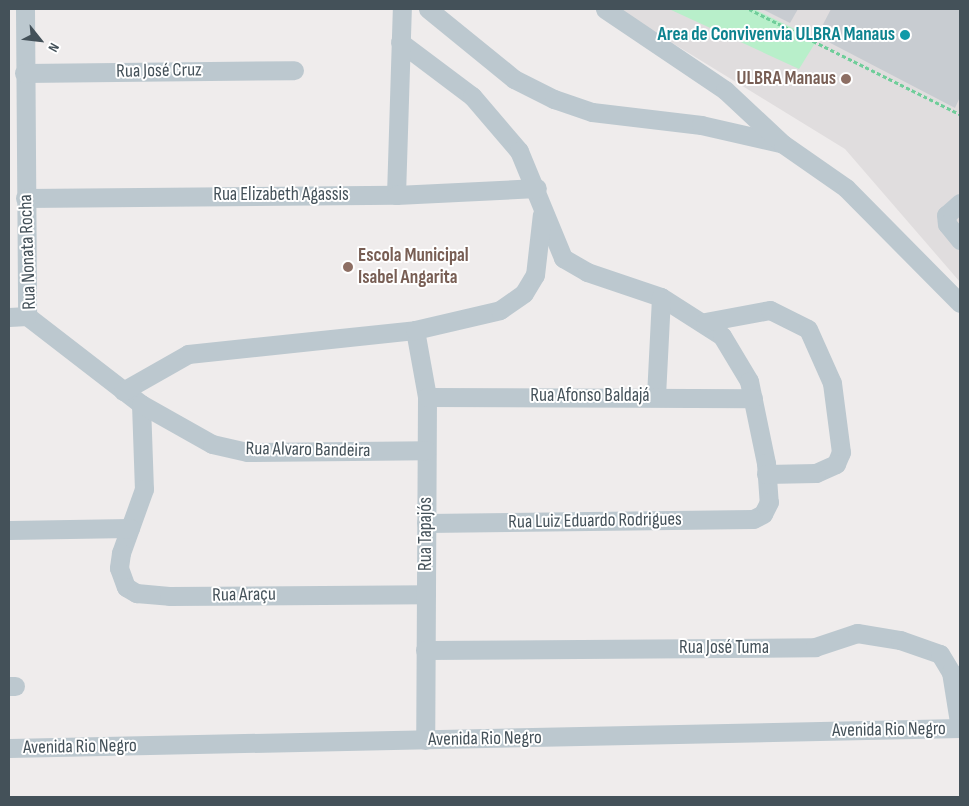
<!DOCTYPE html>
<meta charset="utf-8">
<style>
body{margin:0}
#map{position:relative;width:969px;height:806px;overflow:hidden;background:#efecec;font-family:"Sofia Sans Condensed",sans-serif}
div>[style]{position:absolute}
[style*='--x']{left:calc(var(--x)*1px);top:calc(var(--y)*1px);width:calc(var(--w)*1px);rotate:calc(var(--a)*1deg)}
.education>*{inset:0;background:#e0ddde}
.green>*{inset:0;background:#b8efca}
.building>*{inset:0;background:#c8ccd1}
.path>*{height:3px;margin-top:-1.5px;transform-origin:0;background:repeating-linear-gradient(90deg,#70cd9a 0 4px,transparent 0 6.5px)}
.minor>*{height:19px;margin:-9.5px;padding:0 9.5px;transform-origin:9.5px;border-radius:9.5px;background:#bcc8cf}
.dots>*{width:14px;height:14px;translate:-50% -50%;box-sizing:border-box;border:2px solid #fff;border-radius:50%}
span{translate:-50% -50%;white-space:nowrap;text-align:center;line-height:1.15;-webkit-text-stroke:4px #fff;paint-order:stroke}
.culture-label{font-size:19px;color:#0d838f;font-weight:700}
.right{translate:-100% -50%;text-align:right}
.street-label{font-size:19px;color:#445159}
.education-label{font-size:19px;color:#785e54;font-weight:700}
.left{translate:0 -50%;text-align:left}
.frame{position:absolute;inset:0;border:10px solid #445159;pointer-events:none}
.north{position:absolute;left:15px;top:15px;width:50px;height:50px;-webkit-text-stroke:4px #fff;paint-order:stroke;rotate:119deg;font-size:14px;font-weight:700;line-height:20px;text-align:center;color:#445159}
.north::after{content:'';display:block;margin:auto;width:18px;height:22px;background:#445159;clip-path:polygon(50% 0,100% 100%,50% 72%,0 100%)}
</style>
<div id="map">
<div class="education">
<div style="clip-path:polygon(617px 9px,960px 9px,960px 282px,845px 149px)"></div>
</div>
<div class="green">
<div style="clip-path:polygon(669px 9px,754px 9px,817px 40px,799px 69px)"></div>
</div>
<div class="building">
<div style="clip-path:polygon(762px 9px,798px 9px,790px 23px)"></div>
<div style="clip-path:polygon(831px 9px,960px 9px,960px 97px,955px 108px,817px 36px)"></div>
</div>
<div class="path">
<div style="--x:749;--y:9;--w:236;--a:26.5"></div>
</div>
<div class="minor">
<div style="--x:25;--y:9;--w:307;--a:89.6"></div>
<div style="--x:428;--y:9;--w:111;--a:39.1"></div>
<div style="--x:514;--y:79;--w:45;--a:26.6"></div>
<div style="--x:554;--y:99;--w:40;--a:18.9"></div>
<div style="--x:592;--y:112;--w:110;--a:6.8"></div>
<div style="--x:701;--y:125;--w:81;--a:12.8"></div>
<div style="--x:605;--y:9;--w:145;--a:34"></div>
<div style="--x:725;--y:90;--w:79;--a:43"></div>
<div style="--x:783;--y:144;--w:77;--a:34.9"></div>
<div style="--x:846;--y:188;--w:162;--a:45.3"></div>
<div style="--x:400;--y:42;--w:90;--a:36.9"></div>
<div style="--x:472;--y:96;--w:72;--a:49.5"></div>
<div style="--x:519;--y:151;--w:116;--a:67.6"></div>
<div style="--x:563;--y:258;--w:28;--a:30"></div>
<div style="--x:587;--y:272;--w:78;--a:18.7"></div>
<div style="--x:661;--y:297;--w:72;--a:32.6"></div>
<div style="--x:722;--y:336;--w:52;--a:59"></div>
<div style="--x:749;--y:381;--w:84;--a:78.3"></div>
<div style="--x:766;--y:463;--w:39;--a:86"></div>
<div style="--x:769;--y:502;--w:13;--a:117"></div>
<div style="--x:763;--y:514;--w:11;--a:153"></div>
<div style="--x:753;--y:519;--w:327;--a:179.3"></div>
<div style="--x:24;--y:73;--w:270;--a:-0.6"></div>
<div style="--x:396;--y:195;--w:186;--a:-88.2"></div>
<div style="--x:25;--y:198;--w:371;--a:-0.5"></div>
<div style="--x:396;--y:195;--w:141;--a:-2.8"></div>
<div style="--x:960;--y:203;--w:18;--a:139"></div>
<div style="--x:946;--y:215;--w:9;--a:84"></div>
<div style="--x:947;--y:224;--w:21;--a:51"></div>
<div style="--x:27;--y:316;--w:144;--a:37.7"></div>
<div style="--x:141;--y:404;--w:85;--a:88"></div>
<div style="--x:144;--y:489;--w:68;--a:109.8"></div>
<div style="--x:121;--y:553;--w:15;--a:98"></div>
<div style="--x:119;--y:568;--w:20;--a:70"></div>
<div style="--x:126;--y:587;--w:12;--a:31"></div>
<div style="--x:136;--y:593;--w:33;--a:5"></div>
<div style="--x:169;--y:596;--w:257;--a:-0.4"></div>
<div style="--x:9;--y:317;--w:18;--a:-3"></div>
<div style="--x:705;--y:322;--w:66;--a:-10.5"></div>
<div style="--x:770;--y:310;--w:42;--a:26.6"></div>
<div style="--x:808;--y:329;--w:59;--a:66"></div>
<div style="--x:832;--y:383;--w:70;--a:82.6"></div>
<div style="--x:841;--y:452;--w:13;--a:113"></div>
<div style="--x:836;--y:464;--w:22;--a:156"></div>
<div style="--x:816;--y:473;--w:50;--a:178.9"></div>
<div style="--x:415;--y:330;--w:68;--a:79.8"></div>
<div style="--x:427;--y:397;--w:343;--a:90.3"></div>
<div style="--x:123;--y:391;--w:75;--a:-29.6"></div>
<div style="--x:188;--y:354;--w:228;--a:-6"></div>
<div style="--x:415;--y:330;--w:87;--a:-13.2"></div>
<div style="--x:500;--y:310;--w:29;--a:-35"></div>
<div style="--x:524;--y:293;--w:21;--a:-59"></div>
<div style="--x:535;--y:275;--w:61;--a:-83.5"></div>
<div style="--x:656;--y:396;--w:99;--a:-87.1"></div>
<div style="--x:427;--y:397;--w:326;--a:0.2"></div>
<div style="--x:141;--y:404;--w:81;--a:29.4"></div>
<div style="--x:212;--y:444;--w:36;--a:13"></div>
<div style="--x:247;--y:452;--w:179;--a:-0.6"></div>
<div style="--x:9;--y:530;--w:121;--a:-0.9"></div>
<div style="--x:425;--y:650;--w:390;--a:-0.4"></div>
<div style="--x:815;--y:647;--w:44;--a:-18.4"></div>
<div style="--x:857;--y:633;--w:44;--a:9.2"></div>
<div style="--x:900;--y:640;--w:42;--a:19.3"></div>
<div style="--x:940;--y:654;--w:21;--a:59"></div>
<div style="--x:951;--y:672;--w:57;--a:80.9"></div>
<div style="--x:9;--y:686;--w:6;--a:0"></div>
<div style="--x:9;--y:748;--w:951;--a:-1.2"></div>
</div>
<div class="dots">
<div style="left:905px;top:35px;background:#0f9aa8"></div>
<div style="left:846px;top:79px;background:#8d6e63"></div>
<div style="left:348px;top:267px;background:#8d6e63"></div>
</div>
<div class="culture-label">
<span class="right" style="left:895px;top:35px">Area de Convivenvia ULBRA Manaus</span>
</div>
<div class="street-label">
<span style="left:159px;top:71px;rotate:-1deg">Rua José Cruz</span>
<span style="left:281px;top:195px">Rua Elizabeth Agassis</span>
<span style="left:28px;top:252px;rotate:-92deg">Rua Nonata Rocha</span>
<span style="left:590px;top:396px">Rua Afonso Baldajá</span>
<span style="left:308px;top:450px;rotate:1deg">Rua Alvaro Bandeira</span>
<span style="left:595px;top:521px;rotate:-1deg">Rua Luiz Eduardo Rodrigues</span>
<span style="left:426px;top:534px;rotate:-90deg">Rua Tapajós</span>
<span style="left:244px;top:595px;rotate:-1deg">Rua Araçu</span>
<span style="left:724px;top:648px">Rua José Tuma</span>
<span style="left:889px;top:730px;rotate:-1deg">Avenida Rio Negro</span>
<span style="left:485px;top:739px;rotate:-1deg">Avenida Rio Negro</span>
<span style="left:80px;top:747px;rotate:-1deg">Avenida Rio Negro</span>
</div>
<div class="education-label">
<span class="right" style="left:836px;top:79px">ULBRA Manaus</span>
<span class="left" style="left:358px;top:267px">Escola Municipal<br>Isabel Angarita</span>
</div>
<div class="frame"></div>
<div class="north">N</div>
</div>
